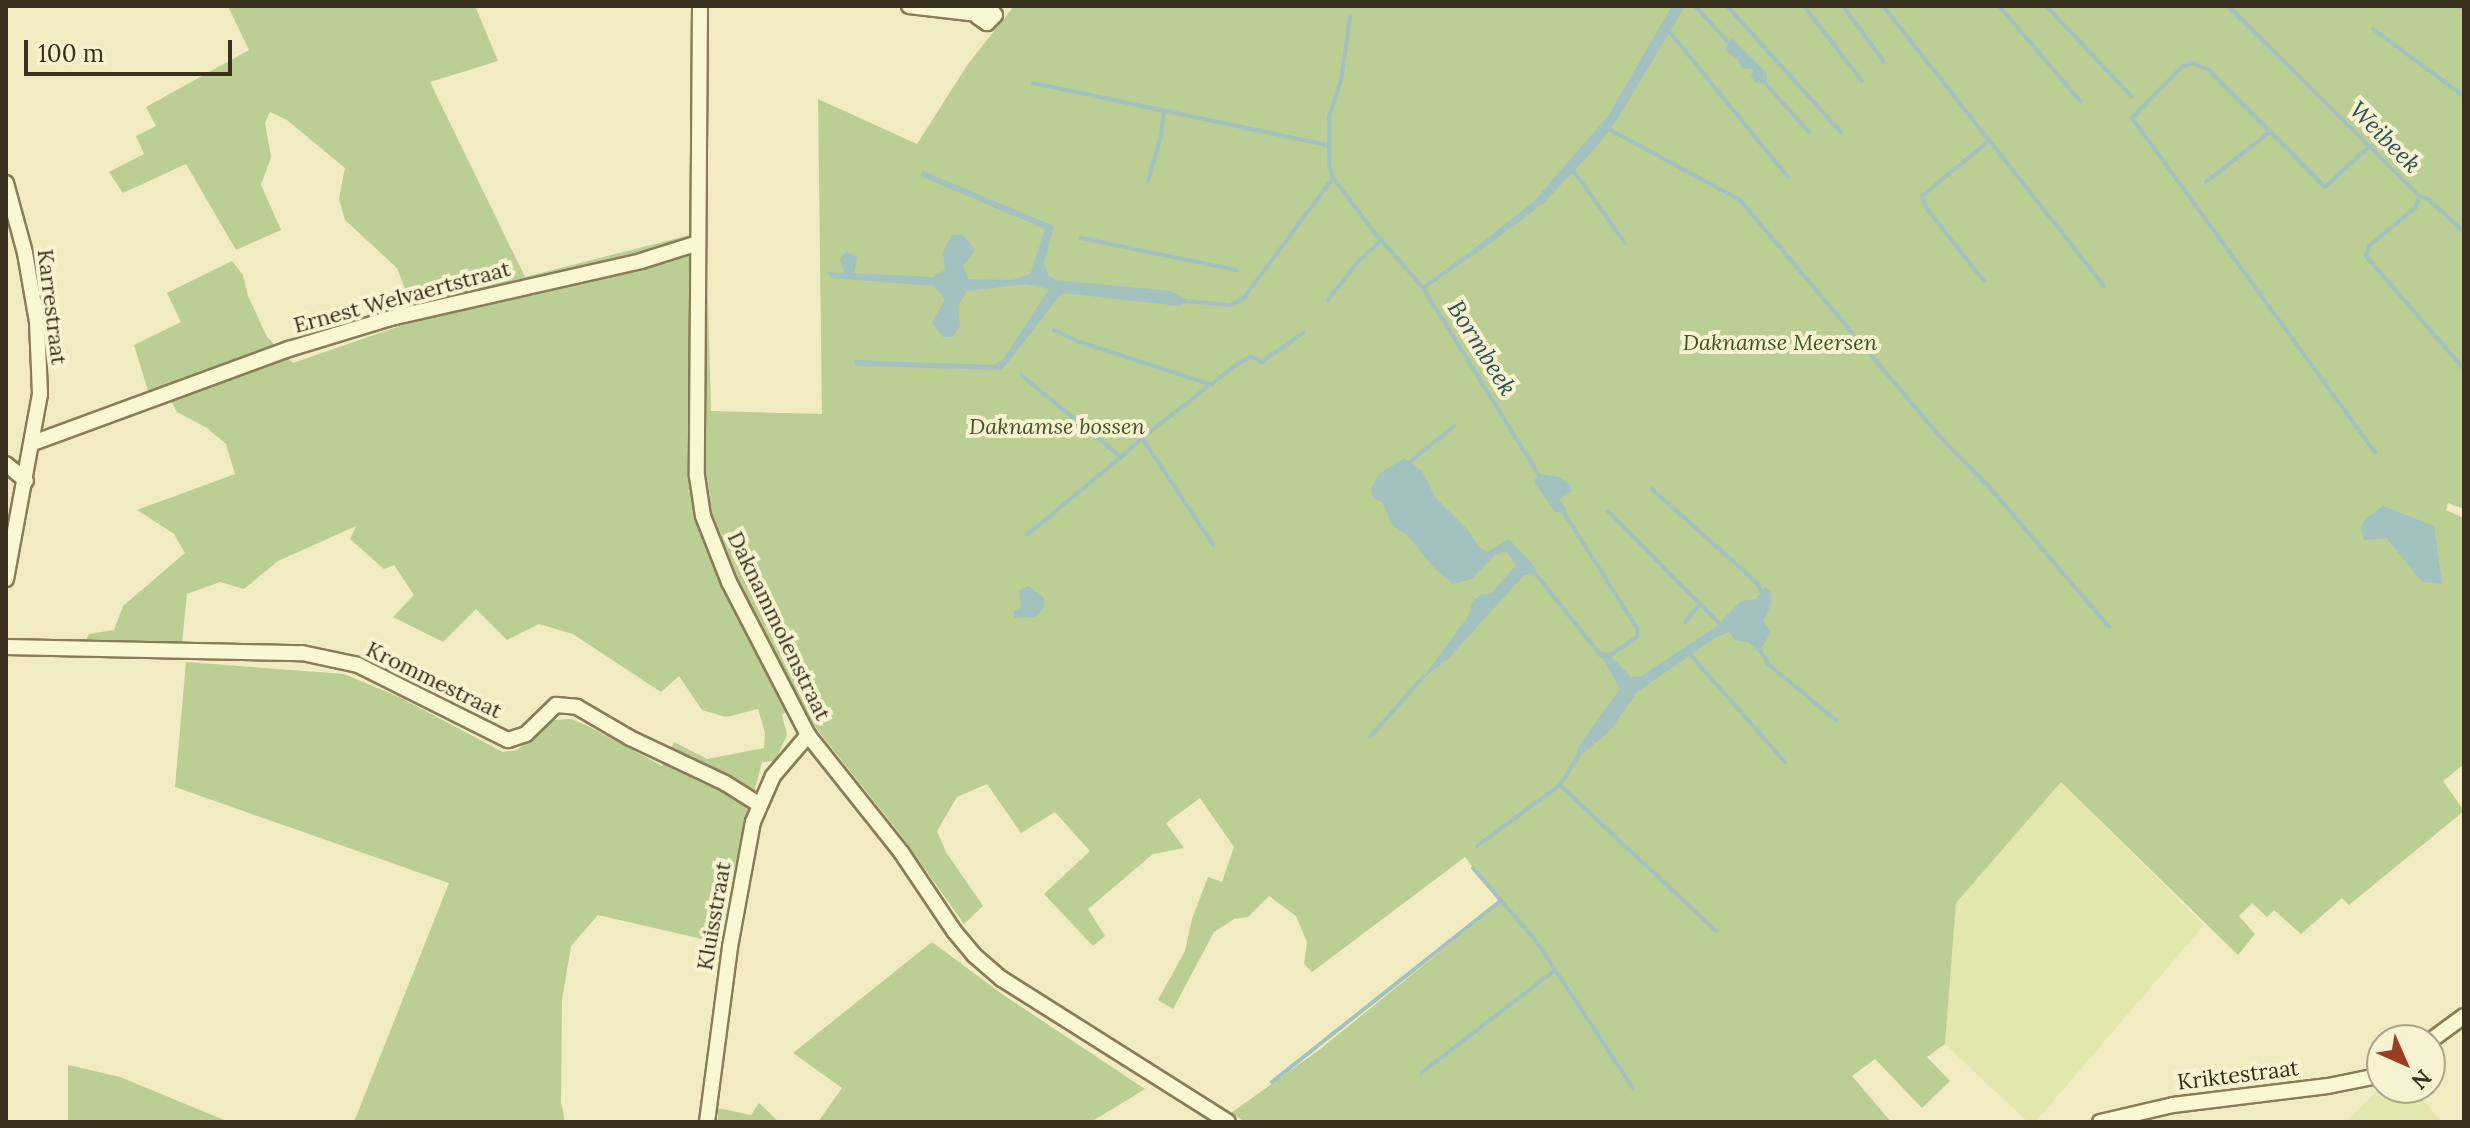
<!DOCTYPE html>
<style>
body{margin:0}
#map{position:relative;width:2470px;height:1128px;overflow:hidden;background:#f0ebc0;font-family:Lora,serif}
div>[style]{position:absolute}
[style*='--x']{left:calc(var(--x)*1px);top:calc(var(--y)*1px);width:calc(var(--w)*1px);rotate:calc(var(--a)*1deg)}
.farmland>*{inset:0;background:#e3e6ad}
.green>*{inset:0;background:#bbce93}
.water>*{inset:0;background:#a3c1bf}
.stream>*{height:4px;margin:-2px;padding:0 2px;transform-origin:2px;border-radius:2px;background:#a3c1bf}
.roads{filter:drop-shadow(2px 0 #897c57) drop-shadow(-2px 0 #897c57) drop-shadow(0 2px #897c57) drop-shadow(0 -2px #897c57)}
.street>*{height:14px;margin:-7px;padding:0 7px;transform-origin:7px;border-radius:7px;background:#faf7d3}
span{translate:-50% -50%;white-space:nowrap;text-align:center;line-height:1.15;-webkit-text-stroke:8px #f7f3d0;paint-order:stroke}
.street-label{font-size:22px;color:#382f1c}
.park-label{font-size:22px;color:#3e5522;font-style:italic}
.water-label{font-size:24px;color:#2b5259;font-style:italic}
.frame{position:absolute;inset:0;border:8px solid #382f1c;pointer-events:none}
.north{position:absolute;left:2366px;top:1024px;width:80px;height:80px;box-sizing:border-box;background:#f7f3d0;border:2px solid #aba588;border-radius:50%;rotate:135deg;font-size:22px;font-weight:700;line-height:32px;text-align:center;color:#382f1c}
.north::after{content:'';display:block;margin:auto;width:28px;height:36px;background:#9b3c24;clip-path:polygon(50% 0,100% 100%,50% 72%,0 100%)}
.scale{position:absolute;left:24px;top:40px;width:208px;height:36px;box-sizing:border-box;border:4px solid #382f1c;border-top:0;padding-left:10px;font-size:24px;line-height:28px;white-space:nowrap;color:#382f1c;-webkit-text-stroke:6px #f7f3d0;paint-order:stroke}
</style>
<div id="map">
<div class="farmland">
<div style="clip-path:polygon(2061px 782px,2204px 925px,2035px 1122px,2028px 1122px,1945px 1044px,1956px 903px)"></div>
<div style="clip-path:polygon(2382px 1087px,2413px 1088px,2442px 1122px,2345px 1122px)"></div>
</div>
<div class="green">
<div style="clip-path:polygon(evenodd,228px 6px,475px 6px,498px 61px,430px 82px,525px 277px,706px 231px,711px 411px,822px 414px,818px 99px,917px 144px,968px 64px,1014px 6px,2464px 6px,2464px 509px,2448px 503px,2446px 510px,2464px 518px,2464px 764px,2443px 781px,2464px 811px,2349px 905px,2342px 898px,2301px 934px,2274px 910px,2267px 917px,2252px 903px,2239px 916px,2255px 934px,2238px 955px,2061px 782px,1956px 903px,1945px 1044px,1927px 1057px,1950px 1081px,1922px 1108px,1875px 1059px,1852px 1076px,1891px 1122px,1245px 1122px,1231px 1113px,1319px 1050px,1500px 903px,1465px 857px,1312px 972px,1304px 964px,1307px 942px,1296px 916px,1269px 896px,1248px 917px,1234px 919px,1214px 932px,1173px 1009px,1158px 1000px,1185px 951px,1192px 919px,1208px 877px,1222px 882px,1234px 847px,1200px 798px,1166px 823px,1184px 848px,1153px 854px,1088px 909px,1105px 936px,1093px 946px,1044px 894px,1090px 851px,1055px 812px,1021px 833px,987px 784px,957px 797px,937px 831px,946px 852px,983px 906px,964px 924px,900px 834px,797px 704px,782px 715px,787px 735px,775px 761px,762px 762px,715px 942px,598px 915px,571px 946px,562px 1000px,561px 1102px,565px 1122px,354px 1122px,449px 883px,175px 787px,186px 662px,344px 674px,399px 697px,503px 752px,517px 750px,554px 720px,571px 719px,588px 726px,662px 766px,674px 742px,707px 759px,764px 748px,765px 733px,758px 709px,726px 717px,702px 710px,679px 676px,661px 692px,573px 634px,539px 624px,507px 640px,476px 609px,443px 642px,393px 617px,414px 595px,394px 565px,384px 569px,350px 539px,356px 526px,278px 561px,244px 589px,220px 582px,187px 594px,182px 642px,85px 642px,89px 634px,114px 630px,123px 606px,185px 553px,174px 534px,137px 510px,235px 474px,226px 444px,207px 428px,177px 412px,164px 388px,149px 394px,134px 345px,181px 322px,167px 293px,232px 261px,243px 275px,248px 296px,267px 337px,293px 363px,417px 320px,397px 268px,345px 220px,339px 199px,345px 168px,287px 120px,270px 112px,265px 123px,271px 157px,261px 185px,281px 230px,236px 250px,186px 164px,123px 193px,109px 172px,144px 154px,136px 136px,156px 126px,146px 107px,249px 50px,228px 6px,2434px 526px,2422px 581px,2386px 538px,2434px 526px)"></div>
<div style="clip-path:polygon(932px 942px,1002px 994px,1145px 1089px,1091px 1122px,818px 1122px,842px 1088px,793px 1053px)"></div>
<div style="clip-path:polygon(68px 1065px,120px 1077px,229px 1122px,68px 1122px)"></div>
<div style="clip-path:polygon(759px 1103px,779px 1122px,718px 1122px,718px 1108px,751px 1115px)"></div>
</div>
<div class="water">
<div style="clip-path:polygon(1672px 6px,1685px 6px,1617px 120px,1597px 146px,1544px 203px,1473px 256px,1471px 251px,1533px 202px,1608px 116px)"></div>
<div style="clip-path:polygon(1732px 38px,1767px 74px,1767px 86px,1755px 82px,1751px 76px,1754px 69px,1742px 68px,1737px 59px,1725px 50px)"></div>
<div style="clip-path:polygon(923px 171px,1054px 226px,1044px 262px,1048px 275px,1055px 280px,1171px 291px,1190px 301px,1180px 306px,1062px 293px,1002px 370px,856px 366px,853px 360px,994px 365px,1004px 358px,1049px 289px,1027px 284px,967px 291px,958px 306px,960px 327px,952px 337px,943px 337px,932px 323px,945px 299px,934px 286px,832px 278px,827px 272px,844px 273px,840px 259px,846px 252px,857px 257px,854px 273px,933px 277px,945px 270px,943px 252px,952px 235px,962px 234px,975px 250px,963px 266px,968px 279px,1013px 280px,1030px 274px,1045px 229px,921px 176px)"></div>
<div style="clip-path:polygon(1404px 458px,1422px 471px,1435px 497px,1468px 530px,1480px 548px,1487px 552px,1509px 539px,1535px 567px,1536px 574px,1524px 575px,1449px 658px,1421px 680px,1469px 615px,1472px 602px,1482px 594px,1491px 594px,1516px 565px,1506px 551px,1495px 555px,1472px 579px,1453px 584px,1436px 570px,1407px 535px,1393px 526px,1382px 502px,1373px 498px,1371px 489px,1379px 474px)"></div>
<div style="clip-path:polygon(1539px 474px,1559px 477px,1570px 484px,1572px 491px,1559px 499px,1567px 510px,1564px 513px,1555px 512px,1534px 482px)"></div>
<div style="clip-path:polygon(2383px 506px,2434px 526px,2442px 584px,2422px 582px,2386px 538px,2364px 540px,2361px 527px,2365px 519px)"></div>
<div style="clip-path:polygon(1029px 586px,1044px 598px,1044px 608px,1035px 617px,1014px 618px,1014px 611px,1021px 607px,1019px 590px)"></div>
<div style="clip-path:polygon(1765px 587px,1770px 591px,1771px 604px,1763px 622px,1771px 632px,1762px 648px,1766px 661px,1750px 643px,1735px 640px,1729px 632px,1715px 638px,1637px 692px,1610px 731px,1577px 758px,1578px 747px,1620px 689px,1600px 654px,1610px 655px,1631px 677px,1641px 676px,1714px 628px,1741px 601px,1756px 599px)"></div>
</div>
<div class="stream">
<div style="--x:1695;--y:6;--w:52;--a:47.4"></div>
<div style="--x:1727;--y:6;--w:170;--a:47.9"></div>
<div style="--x:1804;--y:6;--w:95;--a:52.3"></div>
<div style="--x:1843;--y:6;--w:69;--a:53.8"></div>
<div style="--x:1883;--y:6;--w:357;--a:51.7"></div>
<div style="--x:1999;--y:6;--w:126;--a:49.5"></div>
<div style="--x:2046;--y:6;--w:125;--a:46.6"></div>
<div style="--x:2228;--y:6;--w:269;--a:44.8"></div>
<div style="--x:2419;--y:196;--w:11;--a:105"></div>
<div style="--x:2416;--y:207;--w:61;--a:140.3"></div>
<div style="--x:2369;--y:246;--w:10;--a:107"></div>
<div style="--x:2366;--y:256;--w:150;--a:49.1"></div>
<div style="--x:2458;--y:6;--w:7;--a:34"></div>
<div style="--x:1350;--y:17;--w:64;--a:98.1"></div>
<div style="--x:1341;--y:80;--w:39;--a:108"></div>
<div style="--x:1329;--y:117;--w:49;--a:90"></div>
<div style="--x:1329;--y:166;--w:13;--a:72"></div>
<div style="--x:1333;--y:178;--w:68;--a:52.8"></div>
<div style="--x:1374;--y:232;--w:74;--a:48.8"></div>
<div style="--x:2373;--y:29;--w:113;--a:36.4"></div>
<div style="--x:1668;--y:30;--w:190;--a:50.8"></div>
<div style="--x:1033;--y:83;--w:301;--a:11.9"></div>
<div style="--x:1765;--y:83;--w:66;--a:48.1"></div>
<div style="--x:1605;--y:127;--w:153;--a:28.4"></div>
<div style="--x:1740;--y:200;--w:312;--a:49.8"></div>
<div style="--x:1941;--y:438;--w:70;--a:45.6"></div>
<div style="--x:1990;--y:488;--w:183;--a:49.4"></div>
<div style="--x:2371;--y:145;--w:62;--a:137.6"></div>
<div style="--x:2325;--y:187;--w:165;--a:-134.8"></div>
<div style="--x:2209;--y:70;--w:18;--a:-158"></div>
<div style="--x:2192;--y:63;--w:11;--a:158"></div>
<div style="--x:2182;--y:67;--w:71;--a:134.4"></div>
<div style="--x:2132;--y:118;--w:414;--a:54"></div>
<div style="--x:1573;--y:170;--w:90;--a:54.5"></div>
<div style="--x:1148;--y:181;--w:47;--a:-73.9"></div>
<div style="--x:1161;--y:136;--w:25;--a:-83"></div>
<div style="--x:2206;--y:182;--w:81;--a:-38"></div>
<div style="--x:2419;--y:196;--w:9;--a:18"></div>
<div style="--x:2428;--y:199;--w:49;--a:42.5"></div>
<div style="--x:1081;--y:238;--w:158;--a:11.7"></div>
<div style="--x:1475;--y:251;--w:64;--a:144.6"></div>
<div style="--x:1423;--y:288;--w:224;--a:58.2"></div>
<div style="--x:1984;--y:281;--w:92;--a:-128.4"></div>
<div style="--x:1927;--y:209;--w:14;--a:-111"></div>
<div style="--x:1922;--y:196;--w:87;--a:-39.4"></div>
<div style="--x:1328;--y:300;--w:47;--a:-51.9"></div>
<div style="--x:1357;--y:263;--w:34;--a:-43"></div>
<div style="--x:1186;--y:301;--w:43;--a:5.3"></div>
<div style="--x:1229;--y:305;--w:15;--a:-23"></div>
<div style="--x:1243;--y:299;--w:151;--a:-53.4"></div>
<div style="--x:1054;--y:330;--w:29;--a:25"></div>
<div style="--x:1080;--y:342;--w:139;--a:18"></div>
<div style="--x:1021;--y:375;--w:129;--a:39.4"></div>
<div style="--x:1121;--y:457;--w:121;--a:140.4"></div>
<div style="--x:1142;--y:438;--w:114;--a:-37.9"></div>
<div style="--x:1232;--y:368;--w:22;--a:-32"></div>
<div style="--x:1251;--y:356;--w:13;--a:29"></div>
<div style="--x:1262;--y:362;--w:52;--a:-35.5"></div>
<div style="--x:1121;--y:457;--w:28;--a:-42"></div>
<div style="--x:1142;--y:438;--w:128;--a:56.4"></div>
<div style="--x:1410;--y:462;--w:57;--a:-39.3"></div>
<div style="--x:1652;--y:489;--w:141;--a:41.8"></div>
<div style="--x:1757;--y:583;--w:11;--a:63"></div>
<div style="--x:1561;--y:508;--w:142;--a:57.7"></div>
<div style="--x:1637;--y:628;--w:9;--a:90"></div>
<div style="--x:1637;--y:637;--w:32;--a:146"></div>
<div style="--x:1610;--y:655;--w:10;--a:-174"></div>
<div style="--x:1608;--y:511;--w:158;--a:45.3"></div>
<div style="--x:1534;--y:572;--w:107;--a:51.4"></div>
<div style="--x:1685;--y:622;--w:23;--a:-50"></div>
<div style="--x:1687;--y:651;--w:148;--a:48.6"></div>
<div style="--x:1765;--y:657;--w:8;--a:67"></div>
<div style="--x:1768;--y:664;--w:89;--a:39.6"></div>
<div style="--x:1370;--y:737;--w:81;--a:-48.5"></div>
<div style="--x:1560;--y:785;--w:214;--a:43.1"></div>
<div style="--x:1477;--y:846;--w:103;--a:-36.3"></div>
<div style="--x:1560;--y:785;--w:34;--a:-58"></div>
<div style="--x:1473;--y:868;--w:96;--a:49.2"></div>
<div style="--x:1536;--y:941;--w:176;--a:56.6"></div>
<div style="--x:1421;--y:1073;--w:169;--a:-37.5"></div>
<div style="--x:1272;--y:1082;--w:291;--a:-38.4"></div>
</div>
<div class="roads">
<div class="street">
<div style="--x:700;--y:6;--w:470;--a:90.4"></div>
<div style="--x:697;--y:476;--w:40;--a:81.5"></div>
<div style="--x:703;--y:516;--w:71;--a:68.5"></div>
<div style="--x:729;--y:582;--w:172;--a:62.7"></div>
<div style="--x:808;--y:735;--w:149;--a:51.5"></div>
<div style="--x:901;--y:852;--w:95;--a:56.1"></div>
<div style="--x:954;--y:931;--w:31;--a:50"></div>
<div style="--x:974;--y:955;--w:37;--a:41"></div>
<div style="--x:1002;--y:979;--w:267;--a:32.3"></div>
<div style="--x:909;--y:6;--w:69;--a:6.6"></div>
<div style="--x:985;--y:6;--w:6;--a:149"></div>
<div style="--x:980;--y:9;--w:8;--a:104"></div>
<div style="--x:978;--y:17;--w:11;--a:34"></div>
<div style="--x:987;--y:23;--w:11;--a:-45"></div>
<div style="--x:995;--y:15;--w:11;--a:-128"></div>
<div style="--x:6;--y:183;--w:73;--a:74.8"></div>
<div style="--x:25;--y:253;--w:70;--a:80.1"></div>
<div style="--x:37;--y:322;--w:72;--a:87.6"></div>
<div style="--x:40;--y:394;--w:188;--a:100.4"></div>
<div style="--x:33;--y:443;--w:273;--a:-20.2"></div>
<div style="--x:289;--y:349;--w:107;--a:-16.9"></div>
<div style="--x:391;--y:318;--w:256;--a:-12.8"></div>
<div style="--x:641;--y:261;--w:60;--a:-17.5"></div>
<div style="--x:6;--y:464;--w:26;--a:40"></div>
<div style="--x:6;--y:647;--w:296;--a:1.2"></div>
<div style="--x:302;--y:653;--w:57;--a:12.1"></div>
<div style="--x:358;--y:665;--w:168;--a:26.6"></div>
<div style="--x:508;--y:740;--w:19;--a:-18"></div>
<div style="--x:526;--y:734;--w:42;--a:-44"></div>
<div style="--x:556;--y:705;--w:21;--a:5"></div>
<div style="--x:577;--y:707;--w:61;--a:30.3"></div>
<div style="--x:630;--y:738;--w:105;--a:25.3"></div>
<div style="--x:725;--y:783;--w:40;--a:32"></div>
<div style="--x:2430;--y:1041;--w:42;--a:-36.3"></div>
<div style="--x:707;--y:1122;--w:177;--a:-82.5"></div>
<div style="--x:730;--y:947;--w:127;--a:-79.6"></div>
<div style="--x:753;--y:822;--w:50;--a:-66.5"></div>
<div style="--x:773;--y:776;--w:54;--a:-49.5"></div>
<div style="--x:2100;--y:1122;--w:75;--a:-13.1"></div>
<div style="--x:2173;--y:1105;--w:156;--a:-7"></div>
<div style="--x:2328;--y:1086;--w:55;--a:-11.5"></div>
</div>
</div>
<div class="street-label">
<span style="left:402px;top:297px;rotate:-15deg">Ernest Welvaertstraat</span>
<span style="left:52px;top:307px;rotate:83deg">Karrestraat</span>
<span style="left:779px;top:626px;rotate:64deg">Daknammolenstraat</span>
<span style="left:434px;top:680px;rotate:26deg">Krommestraat</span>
<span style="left:714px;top:916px;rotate:-80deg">Kluisstraat</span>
<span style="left:2238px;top:1075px;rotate:-7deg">Kriktestraat</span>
</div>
<div class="park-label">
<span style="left:1780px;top:343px">Daknamse Meersen</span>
<span style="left:1057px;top:427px">Daknamse bossen</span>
</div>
<div class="water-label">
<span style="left:2385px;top:137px;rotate:45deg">Weibeek</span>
<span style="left:1482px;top:348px;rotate:58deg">Bormbeek</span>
</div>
<div class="frame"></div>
<div class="north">N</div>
<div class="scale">100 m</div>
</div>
